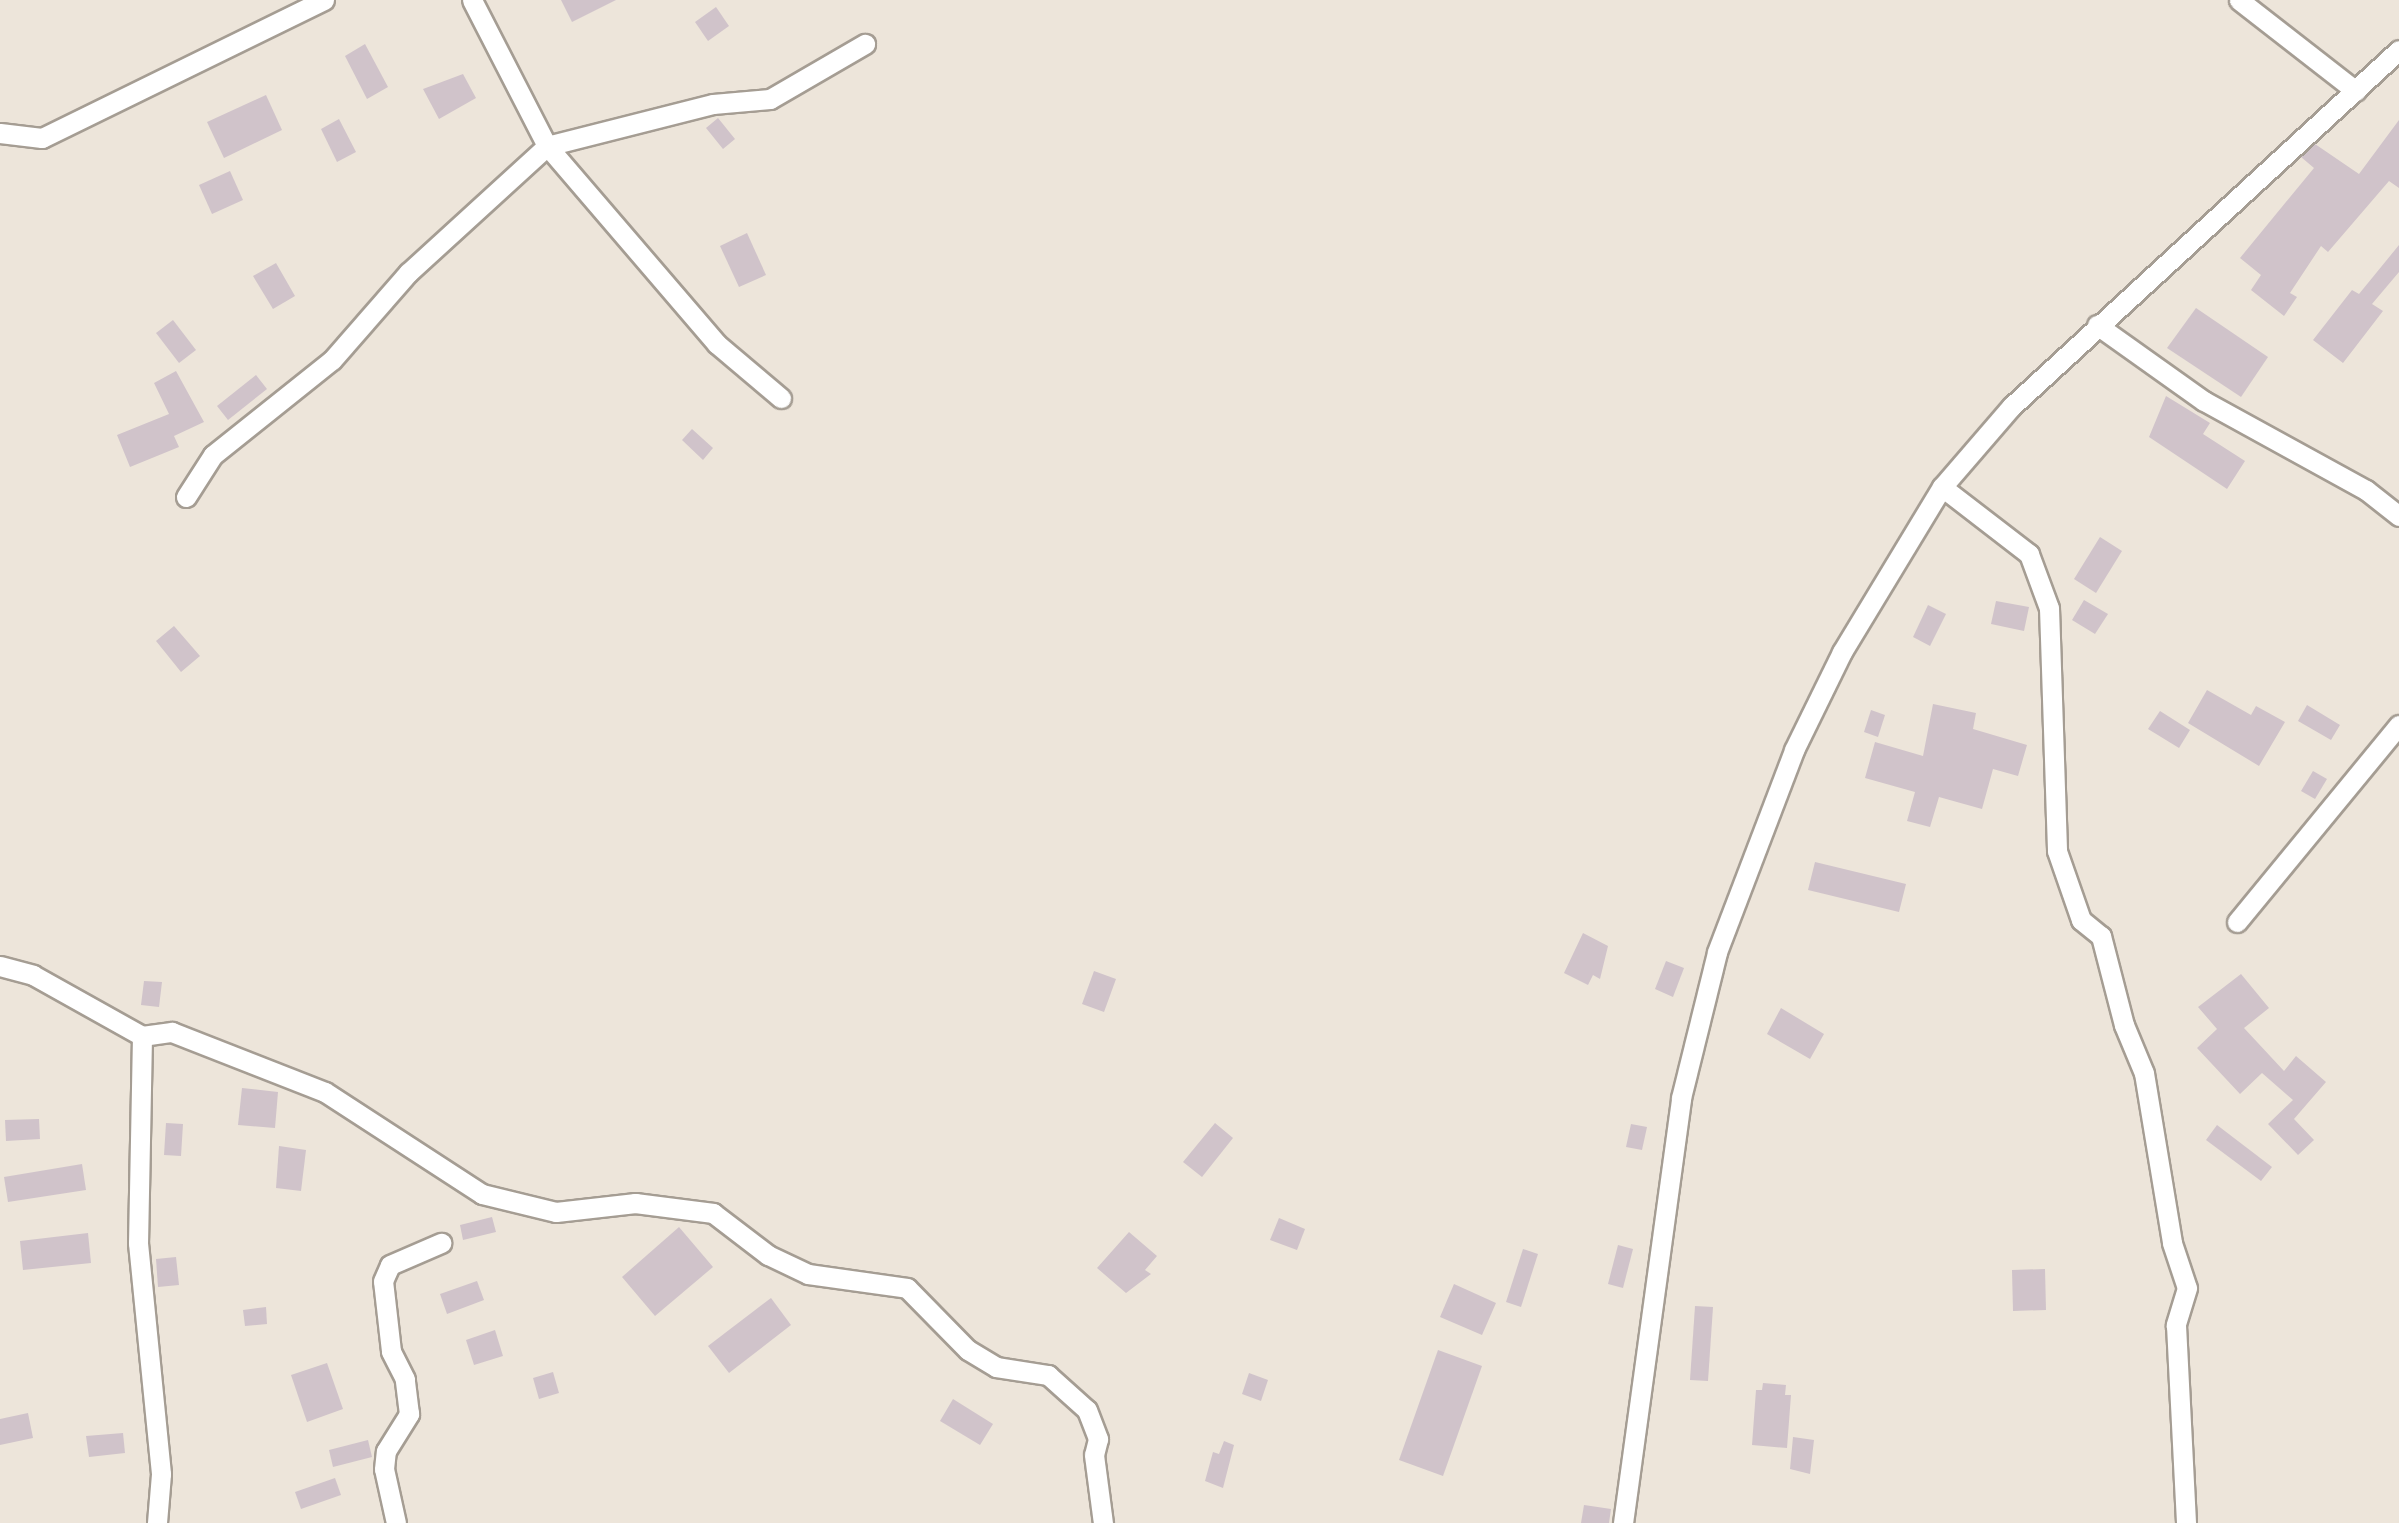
<!DOCTYPE html>
<style>
body{margin:0}
#map{position:relative;width:2399px;height:1523px;overflow:hidden;background:#ede5da;font-family:"Nunito Sans",sans-serif}
div>[style]{position:absolute}
[style*='--x']{left:calc(var(--x)*1px);top:calc(var(--y)*1px);width:calc(var(--w)*1px);rotate:calc(var(--a)*1deg)}
.building>*{inset:0;background:#d0c3ca}
.roads{filter:drop-shadow(2px 0 #a59d93) drop-shadow(-2px 0 #a59d93) drop-shadow(0 2px #a59d93) drop-shadow(0 -2px #a59d93)}
.street>*{height:19px;margin:-9.5px;padding:0 9.5px;transform-origin:9.5px;border-radius:9.5px;background:#fff}
span{translate:-50% -50%;white-space:nowrap;text-align:center;line-height:1.15;-webkit-text-stroke:5px #fff;paint-order:stroke}
</style>
<div id="map">
<div class="building">
<div style="clip-path:polygon(561px 0,616px 0,572px 22px)"></div>
<div style="clip-path:polygon(716px 7px,729px 26px,708px 41px,695px 22px)"></div>
<div style="clip-path:polygon(365px 44px,388px 87px,367px 99px,345px 56px)"></div>
<div style="clip-path:polygon(463px 74px,476px 98px,439px 119px,423px 89px)"></div>
<div style="clip-path:polygon(266px 95px,282px 130px,224px 158px,207px 122px)"></div>
<div style="clip-path:polygon(718px 118px,735px 139px,723px 149px,706px 128px)"></div>
<div style="clip-path:polygon(339px 119px,356px 152px,337px 162px,321px 129px)"></div>
<div style="clip-path:polygon(2399px 120px,2399px 188px,2389px 181px,2328px 252px,2321px 246px,2290px 293px,2297px 297px,2284px 316px,2251px 290px,2261px 275px,2240px 258px,2314px 168px,2301px 157px,2315px 144px,2359px 174px)"></div>
<div style="clip-path:polygon(230px 171px,243px 200px,212px 214px,199px 185px)"></div>
<div style="clip-path:polygon(747px 233px,766px 275px,739px 287px,720px 246px)"></div>
<div style="clip-path:polygon(2399px 245px,2399px 272px,2372px 304px,2383px 311px,2343px 363px,2313px 340px,2352px 290px,2359px 294px)"></div>
<div style="clip-path:polygon(276px 263px,295px 296px,273px 309px,253px 276px)"></div>
<div style="clip-path:polygon(2196px 308px,2268px 357px,2241px 397px,2167px 348px)"></div>
<div style="clip-path:polygon(173px 320px,196px 350px,179px 363px,156px 333px)"></div>
<div style="clip-path:polygon(176px 371px,204px 422px,174px 436px,179px 447px,130px 467px,117px 435px,169px 414px,154px 383px)"></div>
<div style="clip-path:polygon(256px 375px,267px 389px,228px 420px,217px 406px)"></div>
<div style="clip-path:polygon(2166px 396px,2210px 423px,2203px 434px,2245px 461px,2227px 489px,2149px 437px)"></div>
<div style="clip-path:polygon(692px 429px,713px 448px,703px 460px,682px 440px)"></div>
<div style="clip-path:polygon(2100px 537px,2122px 551px,2096px 593px,2074px 579px)"></div>
<div style="clip-path:polygon(2084px 600px,2108px 614px,2095px 634px,2072px 620px)"></div>
<div style="clip-path:polygon(1996px 601px,2029px 607px,2024px 631px,1991px 624px)"></div>
<div style="clip-path:polygon(1928px 605px,1946px 614px,1930px 646px,1913px 637px)"></div>
<div style="clip-path:polygon(174px 626px,200px 656px,181px 672px,156px 641px)"></div>
<div style="clip-path:polygon(2207px 690px,2251px 715px,2256px 706px,2285px 722px,2259px 766px,2188px 723px)"></div>
<div style="clip-path:polygon(1933px 704px,1976px 713px,1973px 729px,2027px 745px,2018px 776px,1993px 769px,1982px 809px,1939px 797px,1930px 827px,1907px 821px,1915px 792px,1865px 778px,1875px 742px,1923px 756px)"></div>
<div style="clip-path:polygon(2307px 705px,2340px 725px,2331px 740px,2298px 721px)"></div>
<div style="clip-path:polygon(1871px 710px,1885px 715px,1878px 737px,1864px 732px)"></div>
<div style="clip-path:polygon(2160px 711px,2190px 730px,2179px 748px,2148px 729px)"></div>
<div style="clip-path:polygon(2313px 771px,2327px 779px,2315px 799px,2301px 791px)"></div>
<div style="clip-path:polygon(1815px 862px,1906px 884px,1899px 912px,1808px 890px)"></div>
<div style="clip-path:polygon(1583px 933px,1608px 946px,1600px 979px,1593px 975px,1588px 985px,1564px 973px)"></div>
<div style="clip-path:polygon(1666px 961px,1684px 968px,1673px 997px,1655px 989px)"></div>
<div style="clip-path:polygon(1094px 971px,1116px 979px,1104px 1012px,1082px 1004px)"></div>
<div style="clip-path:polygon(2241px 974px,2269px 1008px,2244px 1028px,2284px 1071px,2296px 1056px,2326px 1082px,2294px 1119px,2314px 1140px,2298px 1155px,2268px 1124px,2293px 1100px,2262px 1073px,2240px 1094px,2197px 1048px,2217px 1029px,2198px 1007px)"></div>
<div style="clip-path:polygon(144px 981px,162px 982px,159px 1007px,141px 1005px)"></div>
<div style="clip-path:polygon(1781px 1008px,1824px 1034px,1810px 1059px,1767px 1034px)"></div>
<div style="clip-path:polygon(242px 1088px,278px 1092px,275px 1128px,238px 1125px)"></div>
<div style="clip-path:polygon(39px 1119px,40px 1139px,6px 1141px,5px 1120px)"></div>
<div style="clip-path:polygon(166px 1123px,183px 1124px,181px 1156px,164px 1155px)"></div>
<div style="clip-path:polygon(1215px 1123px,1233px 1138px,1202px 1177px,1183px 1162px)"></div>
<div style="clip-path:polygon(1631px 1124px,1647px 1127px,1642px 1150px,1626px 1147px)"></div>
<div style="clip-path:polygon(2217px 1125px,2272px 1167px,2261px 1181px,2206px 1140px)"></div>
<div style="clip-path:polygon(279px 1146px,306px 1150px,301px 1191px,276px 1188px)"></div>
<div style="clip-path:polygon(82px 1164px,86px 1190px,8px 1202px,4px 1177px)"></div>
<div style="clip-path:polygon(492px 1217px,496px 1232px,463px 1240px,460px 1225px)"></div>
<div style="clip-path:polygon(1279px 1218px,1305px 1229px,1297px 1250px,1270px 1240px)"></div>
<div style="clip-path:polygon(679px 1227px,713px 1267px,655px 1316px,622px 1277px)"></div>
<div style="clip-path:polygon(1129px 1232px,1157px 1256px,1145px 1270px,1151px 1274px,1126px 1293px,1097px 1268px)"></div>
<div style="clip-path:polygon(88px 1233px,91px 1263px,23px 1270px,20px 1241px)"></div>
<div style="clip-path:polygon(1618px 1245px,1633px 1249px,1623px 1288px,1608px 1284px)"></div>
<div style="clip-path:polygon(1523px 1249px,1538px 1254px,1521px 1307px,1506px 1302px)"></div>
<div style="clip-path:polygon(176px 1257px,179px 1285px,158px 1287px,156px 1259px)"></div>
<div style="clip-path:polygon(2045px 1269px,2046px 1310px,2013px 1311px,2012px 1270px)"></div>
<div style="clip-path:polygon(477px 1281px,484px 1300px,447px 1314px,440px 1294px)"></div>
<div style="clip-path:polygon(1454px 1284px,1496px 1303px,1482px 1335px,1440px 1317px)"></div>
<div style="clip-path:polygon(771px 1298px,791px 1325px,729px 1373px,708px 1346px)"></div>
<div style="clip-path:polygon(1695px 1306px,1713px 1307px,1708px 1381px,1690px 1380px)"></div>
<div style="clip-path:polygon(266px 1307px,267px 1324px,245px 1326px,243px 1310px)"></div>
<div style="clip-path:polygon(495px 1330px,503px 1356px,474px 1365px,466px 1340px)"></div>
<div style="clip-path:polygon(1438px 1350px,1482px 1366px,1443px 1476px,1399px 1460px)"></div>
<div style="clip-path:polygon(327px 1363px,343px 1409px,307px 1422px,291px 1375px)"></div>
<div style="clip-path:polygon(553px 1372px,559px 1393px,539px 1399px,533px 1378px)"></div>
<div style="clip-path:polygon(1249px 1373px,1268px 1380px,1261px 1401px,1242px 1394px)"></div>
<div style="clip-path:polygon(1763px 1383px,1786px 1385px,1785px 1395px,1791px 1395px,1787px 1448px,1752px 1445px,1756px 1390px,1762px 1390px)"></div>
<div style="clip-path:polygon(953px 1399px,993px 1424px,980px 1445px,940px 1421px)"></div>
<div style="clip-path:polygon(28px 1413px,33px 1438px,0 1445px,0 1419px)"></div>
<div style="clip-path:polygon(123px 1433px,125px 1453px,89px 1457px,86px 1436px)"></div>
<div style="clip-path:polygon(1793px 1437px,1814px 1440px,1810px 1474px,1790px 1469px)"></div>
<div style="clip-path:polygon(368px 1440px,372px 1457px,333px 1467px,329px 1450px)"></div>
<div style="clip-path:polygon(1224px 1441px,1234px 1445px,1223px 1488px,1205px 1481px,1213px 1452px,1219px 1454px)"></div>
<div style="clip-path:polygon(335px 1478px,341px 1495px,301px 1509px,295px 1492px)"></div>
<div style="clip-path:polygon(1584px 1505px,1611px 1509px,1609px 1523px,1581px 1523px)"></div>
</div>
<div class="roads">
<div class="street">
<div style="--x:2239;--y:0;--w:148;--a:37.9"></div>
<div style="--x:0;--y:133;--w:42;--a:6.8"></div>
<div style="--x:42;--y:138;--w:314;--a:-26.1"></div>
<div style="--x:2097;--y:325;--w:131;--a:35.4"></div>
<div style="--x:2204;--y:401;--w:185;--a:28.8"></div>
<div style="--x:2366;--y:490;--w:42;--a:38.2"></div>
<div style="--x:781;--y:398;--w:84;--a:-139.8"></div>
<div style="--x:717;--y:344;--w:261;--a:-130.6"></div>
<div style="--x:547;--y:146;--w:171;--a:-14.2"></div>
<div style="--x:713;--y:104;--w:57;--a:-5"></div>
<div style="--x:770;--y:99;--w:110;--a:-30.1"></div>
<div style="--x:1942;--y:487;--w:110;--a:37.6"></div>
<div style="--x:2029;--y:554;--w:58;--a:69.7"></div>
<div style="--x:2049;--y:608;--w:243;--a:88.1"></div>
<div style="--x:2057;--y:851;--w:73;--a:70.8"></div>
<div style="--x:2081;--y:920;--w:26;--a:39"></div>
<div style="--x:2101;--y:936;--w:92;--a:75.5"></div>
<div style="--x:2124;--y:1025;--w:52;--a:67.4"></div>
<div style="--x:2144;--y:1073;--w:172;--a:80.6"></div>
<div style="--x:2172;--y:1243;--w:47;--a:71.6"></div>
<div style="--x:2187;--y:1288;--w:39;--a:107"></div>
<div style="--x:2176;--y:1325;--w:198;--a:87.1"></div>
<div style="--x:186;--y:497;--w:50;--a:-57.3"></div>
<div style="--x:213;--y:455;--w:152;--a:-38.6"></div>
<div style="--x:332;--y:360;--w:116;--a:-48.9"></div>
<div style="--x:408;--y:273;--w:188;--a:-42.4"></div>
<div style="--x:547;--y:146;--w:164;--a:-117.2"></div>
<div style="--x:2237;--y:922;--w:255;--a:-50.6"></div>
<div style="--x:0;--y:966;--w:34;--a:15"></div>
<div style="--x:33;--y:975;--w:125;--a:29.2"></div>
<div style="--x:142;--y:1036;--w:207;--a:91.1"></div>
<div style="--x:138;--y:1243;--w:232;--a:84.3"></div>
<div style="--x:161;--y:1474;--w:49;--a:94.7"></div>
<div style="--x:142;--y:1036;--w:30;--a:-8"></div>
<div style="--x:172;--y:1032;--w:164;--a:21.4"></div>
<div style="--x:325;--y:1092;--w:187;--a:33"></div>
<div style="--x:482;--y:1194;--w:76;--a:13.7"></div>
<div style="--x:556;--y:1212;--w:80;--a:-6.5"></div>
<div style="--x:635;--y:1203;--w:79;--a:7.3"></div>
<div style="--x:713;--y:1213;--w:69;--a:37.4"></div>
<div style="--x:768;--y:1255;--w:44;--a:25.4"></div>
<div style="--x:808;--y:1274;--w:100;--a:8"></div>
<div style="--x:907;--y:1288;--w:87;--a:45.5"></div>
<div style="--x:968;--y:1350;--w:33;--a:31"></div>
<div style="--x:996;--y:1367;--w:53;--a:8.7"></div>
<div style="--x:1048;--y:1375;--w:52;--a:41.9"></div>
<div style="--x:1087;--y:1410;--w:31;--a:69"></div>
<div style="--x:1098;--y:1439;--w:16;--a:104"></div>
<div style="--x:1094;--y:1455;--w:69;--a:82.5"></div>
<div style="--x:396;--y:1523;--w:55;--a:-102.5"></div>
<div style="--x:384;--y:1469;--w:18;--a:-84"></div>
<div style="--x:386;--y:1451;--w:44;--a:-58.1"></div>
<div style="--x:409;--y:1414;--w:35;--a:-97"></div>
<div style="--x:405;--y:1379;--w:31;--a:-117"></div>
<div style="--x:391;--y:1351;--w:70;--a:-96.5"></div>
<div style="--x:383;--y:1281;--w:17;--a:-66"></div>
<div style="--x:390;--y:1265;--w:56;--a:-23.3"></div>
<div style="--x:1623;--y:1523;--w:429;--a:-82.2"></div>
<div style="--x:1681;--y:1098;--w:150;--a:-76.1"></div>
<div style="--x:1717;--y:952;--w:216;--a:-69.1"></div>
<div style="--x:1794;--y:750;--w:109;--a:-63.9"></div>
<div style="--x:1842;--y:652;--w:193;--a:-58.8"></div>
<div style="--x:1942;--y:487;--w:106;--a:-49.2"></div>
<div style="--x:2011;--y:407;--w:527;--a:-42.62"></div>
</div>
</div>
</div>
